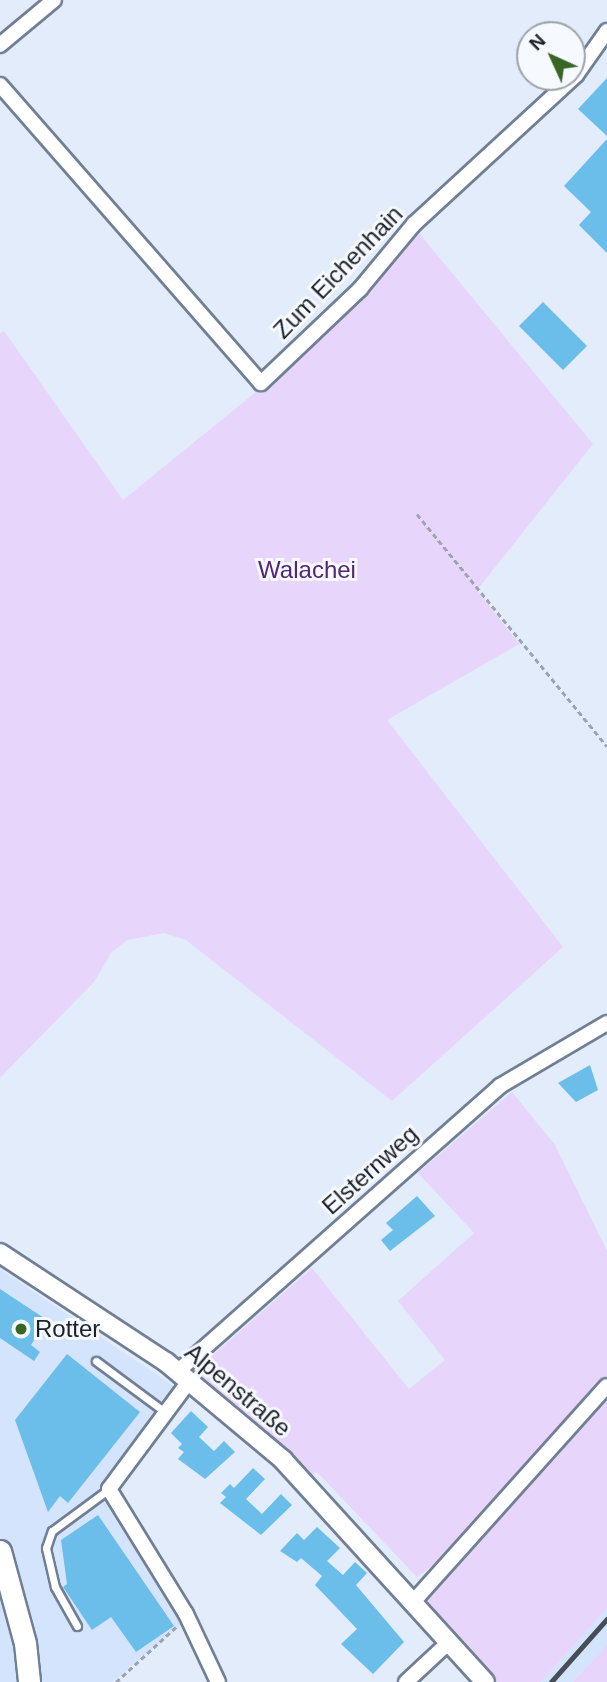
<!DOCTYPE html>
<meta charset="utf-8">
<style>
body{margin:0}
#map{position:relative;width:607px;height:1682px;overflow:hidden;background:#e2ecfa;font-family:Arial,sans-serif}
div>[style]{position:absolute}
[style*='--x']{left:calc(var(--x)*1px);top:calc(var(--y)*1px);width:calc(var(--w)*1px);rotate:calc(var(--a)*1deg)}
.built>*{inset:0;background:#d4e4fc}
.green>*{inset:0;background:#e7d5fb}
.building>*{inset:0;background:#6bbeea}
.path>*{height:2.5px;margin-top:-1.25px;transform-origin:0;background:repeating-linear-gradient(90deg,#9ba4b0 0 5px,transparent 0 8.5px)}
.roads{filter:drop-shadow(2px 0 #717f95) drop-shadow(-2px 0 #717f95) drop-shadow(0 2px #717f95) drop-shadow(0 -2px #717f95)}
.service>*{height:7px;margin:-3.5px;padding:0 3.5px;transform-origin:3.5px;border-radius:3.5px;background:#fff}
.minor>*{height:14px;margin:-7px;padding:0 7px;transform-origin:7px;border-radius:7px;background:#fff}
.tertiary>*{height:18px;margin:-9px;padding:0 9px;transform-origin:9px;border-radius:9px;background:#fff}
.secondary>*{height:21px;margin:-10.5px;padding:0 10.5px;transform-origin:10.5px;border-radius:10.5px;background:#fff}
.rail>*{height:4.5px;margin:-2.25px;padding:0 2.25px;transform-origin:2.25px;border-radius:2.25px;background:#464d56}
.dots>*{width:19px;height:19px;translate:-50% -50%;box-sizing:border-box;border:4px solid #f6f9fe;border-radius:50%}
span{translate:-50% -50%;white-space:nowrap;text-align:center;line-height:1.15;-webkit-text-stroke:6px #f6f9fe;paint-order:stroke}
.street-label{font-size:24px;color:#1b2129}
.park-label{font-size:24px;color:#522676}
.poi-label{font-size:24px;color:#1b2129}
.left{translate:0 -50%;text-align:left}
.north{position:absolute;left:516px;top:21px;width:70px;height:70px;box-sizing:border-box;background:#f6f9fe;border:2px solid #9ea3a9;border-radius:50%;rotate:315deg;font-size:19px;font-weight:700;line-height:28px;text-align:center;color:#1b2129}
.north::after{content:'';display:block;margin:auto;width:24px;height:32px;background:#3a6625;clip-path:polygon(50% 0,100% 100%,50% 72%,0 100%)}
</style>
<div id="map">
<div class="built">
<div style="clip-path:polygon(0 1269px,178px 1389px,106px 1489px,182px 1625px,112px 1682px,0 1682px)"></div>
<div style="clip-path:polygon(607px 1608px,607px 1645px,573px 1682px,541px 1682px)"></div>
</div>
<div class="green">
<div style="clip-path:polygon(419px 233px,593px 444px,477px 590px,519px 644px,387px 720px,563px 947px,392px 1101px,186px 940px,164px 933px,127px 940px,111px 953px,94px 982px,0 1078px,0 334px,4px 331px,123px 500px,283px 370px,361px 297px)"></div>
<div style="clip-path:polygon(512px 1092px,555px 1145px,607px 1251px,607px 1377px,447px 1555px,417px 1577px,317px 1472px,311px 1476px,196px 1370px,312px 1268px,409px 1389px,445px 1360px,398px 1301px,474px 1233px,418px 1173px)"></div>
<div style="clip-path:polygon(607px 1397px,607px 1608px,541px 1682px,497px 1682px,426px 1600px)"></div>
<div style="clip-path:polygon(607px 1645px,607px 1682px,573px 1682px)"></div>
</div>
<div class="building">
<div style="clip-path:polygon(607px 78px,607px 136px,578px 109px)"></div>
<div style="clip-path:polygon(607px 139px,607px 253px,579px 225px,591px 212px,564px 186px)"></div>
<div style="clip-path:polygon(543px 302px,587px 346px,563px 370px,519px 326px)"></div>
<div style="clip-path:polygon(590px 1065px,598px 1090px,576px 1102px,558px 1083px)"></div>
<div style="clip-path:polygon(417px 1196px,435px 1216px,390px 1251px,381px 1240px,393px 1230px,386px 1223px)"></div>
<div style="clip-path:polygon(0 1289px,47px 1320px,31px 1345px,40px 1352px,34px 1361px,0 1338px)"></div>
<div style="clip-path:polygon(67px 1354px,140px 1412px,68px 1503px,60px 1496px,48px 1512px,15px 1420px)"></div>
<div style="clip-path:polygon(191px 1411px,208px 1427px,199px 1437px,214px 1451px,224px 1441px,235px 1452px,205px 1479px,178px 1459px,184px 1452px,178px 1448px,182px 1444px,171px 1433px)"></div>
<div style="clip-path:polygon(253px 1468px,265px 1479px,246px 1499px,262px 1514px,281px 1494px,292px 1505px,261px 1535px,220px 1503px,226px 1497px,221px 1493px,230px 1484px,234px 1488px)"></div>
<div style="clip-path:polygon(98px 1515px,174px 1626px,136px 1652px,111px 1617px,92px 1630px,63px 1587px,67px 1584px,61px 1540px)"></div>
<div style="clip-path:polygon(317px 1527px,340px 1548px,327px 1561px,343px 1575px,355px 1562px,367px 1573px,356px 1585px,404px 1642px,373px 1674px,341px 1644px,357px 1629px,315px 1585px,322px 1576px,301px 1558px,297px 1562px,280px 1551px,297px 1533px,304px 1540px)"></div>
</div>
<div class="path">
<div style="--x:417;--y:514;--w:300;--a:50.7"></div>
<div style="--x:116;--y:1682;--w:84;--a:-42.6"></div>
</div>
<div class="roads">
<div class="service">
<div style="--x:96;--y:1361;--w:86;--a:36.5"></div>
<div style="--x:77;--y:1626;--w:45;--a:-119.4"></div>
<div style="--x:55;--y:1587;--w:40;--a:-103"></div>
<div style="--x:46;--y:1548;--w:18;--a:-71"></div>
<div style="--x:52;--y:1531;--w:71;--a:-36.4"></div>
</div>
<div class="minor">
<div style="--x:0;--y:45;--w:70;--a:-39.8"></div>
<div style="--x:0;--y:85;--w:396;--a:48.8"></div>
<div style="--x:261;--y:383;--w:137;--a:-43.5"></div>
<div style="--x:360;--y:289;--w:85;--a:-50.3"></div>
<div style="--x:414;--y:224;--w:220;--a:-42.6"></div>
<div style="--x:576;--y:75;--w:54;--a:-54.8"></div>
<div style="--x:178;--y:1371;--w:430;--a:-41.5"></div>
<div style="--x:500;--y:1086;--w:124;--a:-30.5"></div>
<div style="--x:190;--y:1380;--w:136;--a:126.6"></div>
<div style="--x:109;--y:1489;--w:147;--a:58.4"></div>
<div style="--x:186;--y:1614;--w:75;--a:64.8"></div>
<div style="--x:413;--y:1602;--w:290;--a:-48.1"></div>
<div style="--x:406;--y:1682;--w:59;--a:-42.9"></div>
</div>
<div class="tertiary">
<div style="--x:0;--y:1253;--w:199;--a:33.3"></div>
<div style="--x:166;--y:1362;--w:153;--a:39.9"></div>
<div style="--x:283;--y:1460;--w:300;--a:47.7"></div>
</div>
<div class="secondary">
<div style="--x:0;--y:1551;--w:95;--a:74.8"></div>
<div style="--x:25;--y:1643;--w:39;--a:84"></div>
</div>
</div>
<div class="rail">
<div style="--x:551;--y:1682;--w:84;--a:-48.4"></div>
</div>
<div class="dots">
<div style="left:21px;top:1329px;background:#3a6625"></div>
</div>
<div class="street-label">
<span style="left:338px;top:272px;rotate:-46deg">Zum Eichenhain</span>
<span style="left:370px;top:1170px;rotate:-42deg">Elsternweg</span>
<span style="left:238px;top:1390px;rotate:40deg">Alpenstraße</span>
</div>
<div class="park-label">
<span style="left:307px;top:570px">Walachei</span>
</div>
<div class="poi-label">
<span class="left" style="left:35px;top:1329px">Rotter</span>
</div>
<div class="north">N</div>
</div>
